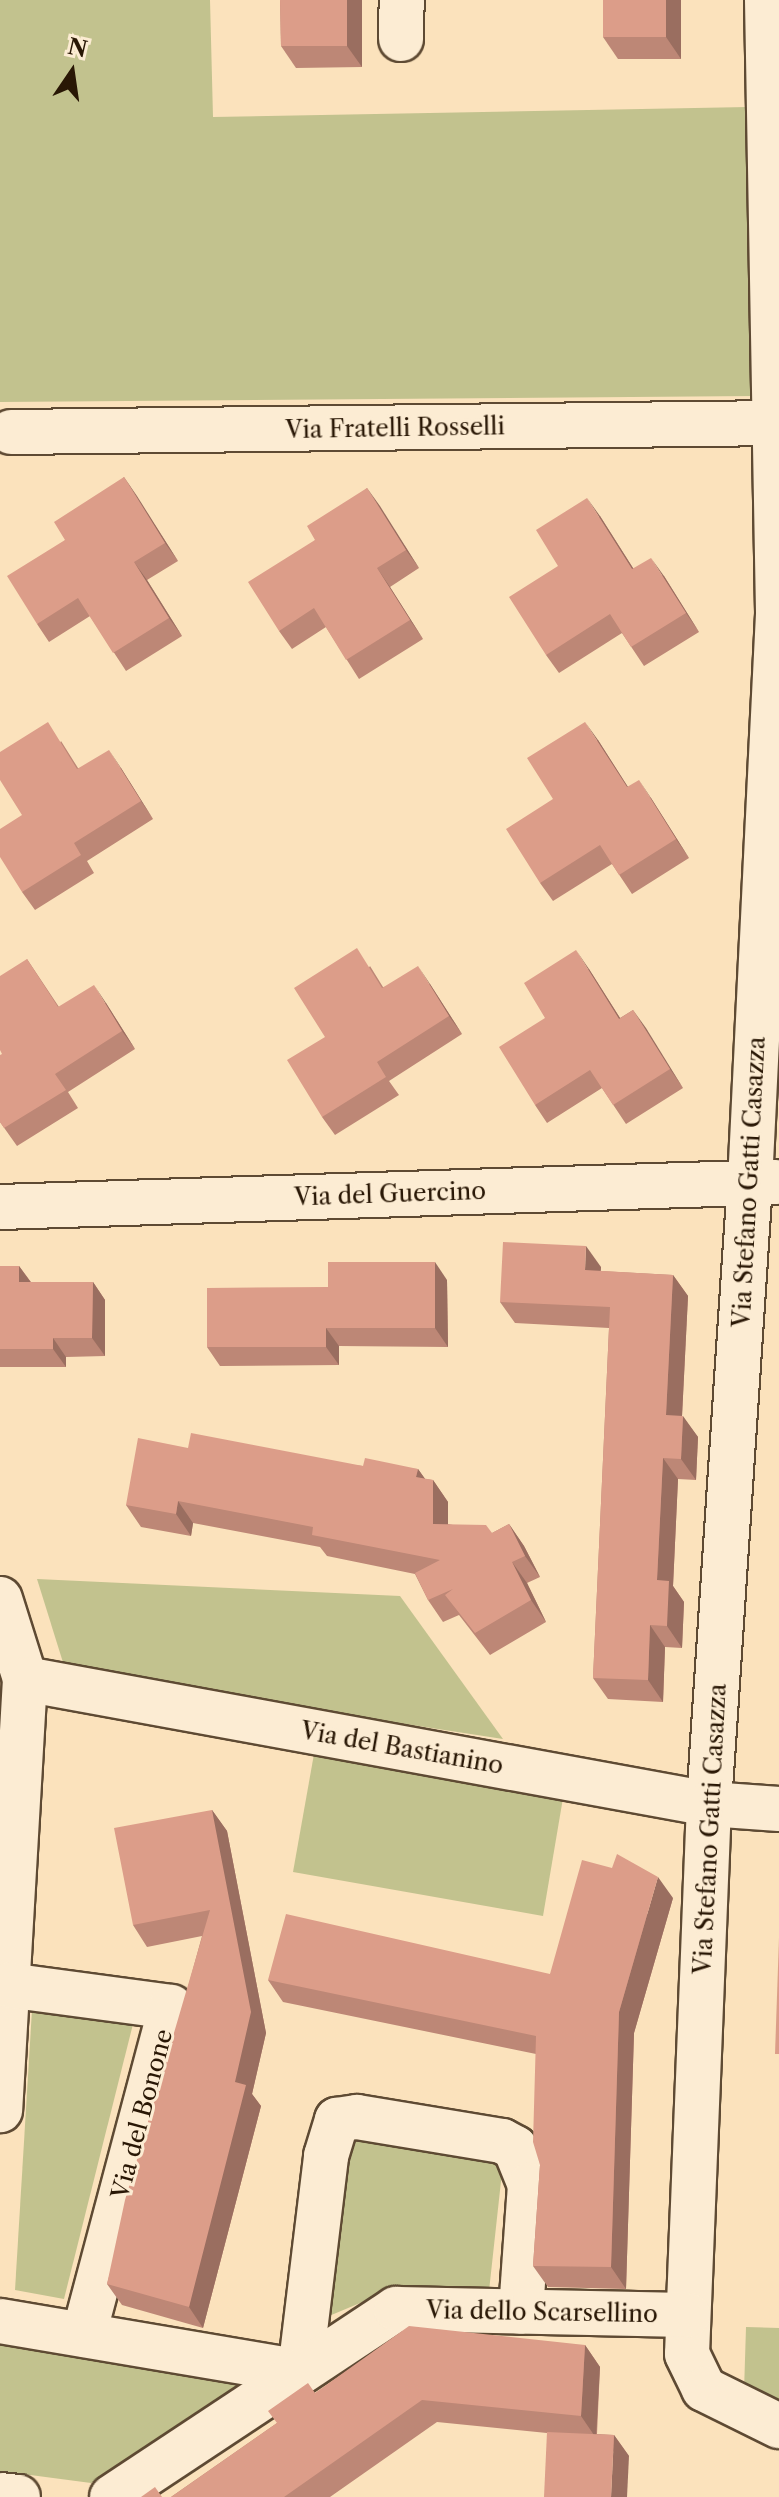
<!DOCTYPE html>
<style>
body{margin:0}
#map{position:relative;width:779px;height:2497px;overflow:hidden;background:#fbe2bc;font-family:"Libre Caslon Text",serif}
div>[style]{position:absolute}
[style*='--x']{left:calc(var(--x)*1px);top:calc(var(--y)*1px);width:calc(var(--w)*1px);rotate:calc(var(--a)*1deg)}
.green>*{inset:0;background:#c2c28e}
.roads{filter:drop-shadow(2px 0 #5e4a33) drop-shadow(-2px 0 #5e4a33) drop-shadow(0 2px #5e4a33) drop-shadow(0 -2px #5e4a33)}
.minor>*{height:44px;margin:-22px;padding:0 22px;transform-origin:22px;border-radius:22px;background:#fcecd3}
.wall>*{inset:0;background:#bd8776}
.shaded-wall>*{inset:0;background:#9a6e60}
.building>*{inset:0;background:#dc9d89}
span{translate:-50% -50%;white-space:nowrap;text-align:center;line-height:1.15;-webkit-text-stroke:6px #fcecd3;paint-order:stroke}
.street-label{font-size:24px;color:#291705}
.north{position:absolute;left:32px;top:32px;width:80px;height:80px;-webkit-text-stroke:6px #fcecd3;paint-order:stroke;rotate:13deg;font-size:22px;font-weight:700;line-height:32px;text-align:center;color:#291705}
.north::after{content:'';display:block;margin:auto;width:28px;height:36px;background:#291705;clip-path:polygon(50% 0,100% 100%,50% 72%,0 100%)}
</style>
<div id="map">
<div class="green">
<div style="clip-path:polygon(0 0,210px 0,213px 117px,748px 107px,754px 396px,0 402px)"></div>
<div style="clip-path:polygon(37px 1579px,400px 1596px,503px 1739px,66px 1672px)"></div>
<div style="clip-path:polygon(314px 1754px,563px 1798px,543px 1916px,293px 1872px)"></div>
<div style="clip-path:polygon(32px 2010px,133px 2024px,64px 2299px,15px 2290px)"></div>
<div style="clip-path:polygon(348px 2140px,503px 2163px,489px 2291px,396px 2288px,329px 2316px)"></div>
<div style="clip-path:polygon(746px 2327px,779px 2328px,779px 2407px,744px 2391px)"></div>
<div style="clip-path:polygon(0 2337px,257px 2384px,91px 2483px,0 2471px)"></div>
</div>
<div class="roads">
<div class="minor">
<div style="--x:767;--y:0;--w:614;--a:88.97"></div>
<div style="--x:778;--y:614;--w:570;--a:92.82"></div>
<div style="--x:750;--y:1183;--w:622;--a:93.78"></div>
<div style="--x:709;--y:1804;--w:550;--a:92.29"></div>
<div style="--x:687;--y:2354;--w:39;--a:64"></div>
<div style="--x:704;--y:2389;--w:84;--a:26.3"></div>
<div style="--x:401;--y:39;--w:39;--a:-89"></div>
<div style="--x:11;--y:432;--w:768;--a:-0.67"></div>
<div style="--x:0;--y:1207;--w:777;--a:-1.84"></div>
<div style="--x:0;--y:1599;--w:84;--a:72.6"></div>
<div style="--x:25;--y:1679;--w:432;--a:93.3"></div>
<div style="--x:25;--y:1679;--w:695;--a:10.36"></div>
<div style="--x:709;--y:1804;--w:70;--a:4.1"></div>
<div style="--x:7;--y:1985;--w:165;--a:7.6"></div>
<div style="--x:171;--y:2007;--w:339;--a:104.9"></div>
<div style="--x:0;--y:2321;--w:304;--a:9.6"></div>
<div style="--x:300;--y:2372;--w:218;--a:-83.1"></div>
<div style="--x:326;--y:2156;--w:38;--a:-73"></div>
<div style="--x:337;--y:2120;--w:20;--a:-9"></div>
<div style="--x:357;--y:2117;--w:147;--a:9.4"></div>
<div style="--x:502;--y:2141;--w:15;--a:28"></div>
<div style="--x:515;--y:2148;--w:40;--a:68"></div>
<div style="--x:530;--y:2185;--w:127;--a:94.1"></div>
<div style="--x:0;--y:2495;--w:18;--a:6"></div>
<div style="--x:112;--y:2497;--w:341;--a:-33.5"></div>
<div style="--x:396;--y:2309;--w:292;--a:1.2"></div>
</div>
</div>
<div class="wall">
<div style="clip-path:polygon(280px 0,362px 0,362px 67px,296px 68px,281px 46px)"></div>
<div style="clip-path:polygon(681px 0,681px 59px,618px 59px,603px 37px)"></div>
<div style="clip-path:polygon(124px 477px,178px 561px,147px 580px,182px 636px,126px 671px,90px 616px,49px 642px,37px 624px,65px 540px)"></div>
<div style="clip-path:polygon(367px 488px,419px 568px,390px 587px,423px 639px,359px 679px,326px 627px,292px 649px,279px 631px,315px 540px)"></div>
<div style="clip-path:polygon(600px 516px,633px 568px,664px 576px,699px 632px,644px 666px,622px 633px,559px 673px,546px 655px,558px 566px)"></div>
<div style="clip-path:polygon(598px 740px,628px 787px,651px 798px,689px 858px,632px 894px,612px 864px,553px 901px,540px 883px,553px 799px)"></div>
<div style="clip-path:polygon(61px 741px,78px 768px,121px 768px,153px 819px,87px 861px,94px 873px,35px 910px,22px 892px,22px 815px)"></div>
<div style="clip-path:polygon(27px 959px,59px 1007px,106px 1003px,135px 1049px,68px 1092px,78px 1108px,17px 1146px,0 1122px,2px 1054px)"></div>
<div style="clip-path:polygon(370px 966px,383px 987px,430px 984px,462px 1034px,389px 1081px,399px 1095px,335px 1135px,322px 1117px,325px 1037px)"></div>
<div style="clip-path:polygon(589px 969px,620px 1018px,633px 1010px,683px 1088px,626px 1124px,602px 1088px,547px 1123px,535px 1105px,545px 1018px)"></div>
<div style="clip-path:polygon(0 1266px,19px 1266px,31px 1282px,93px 1282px,105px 1300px,105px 1356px,66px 1357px,66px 1367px,0 1367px)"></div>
<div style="clip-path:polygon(601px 1267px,600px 1271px,673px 1275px,688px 1296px,682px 1416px,698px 1437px,696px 1480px,678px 1479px,673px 1586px,684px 1602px,682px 1648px,665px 1647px,663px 1702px,608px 1699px,593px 1678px,609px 1328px,515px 1323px,500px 1302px)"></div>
<div style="clip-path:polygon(447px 1280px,448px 1347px,339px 1346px,339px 1365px,220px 1366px,207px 1347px,328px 1287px)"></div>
<div style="clip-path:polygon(188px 1448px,363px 1466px,418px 1469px,425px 1479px,433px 1480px,448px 1502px,448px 1524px,492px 1533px,509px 1524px,524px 1546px,540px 1577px,527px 1583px,546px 1622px,490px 1655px,459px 1615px,443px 1622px,428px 1600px,415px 1574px,327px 1556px,320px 1547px,193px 1523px,191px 1536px,141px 1527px,126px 1505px)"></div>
<div style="clip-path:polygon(212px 1810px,227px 1831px,266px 2033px,252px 2094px,261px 2106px,203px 2328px,122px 2305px,107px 2284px,202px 1936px,147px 1947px,133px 1925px)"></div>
<div style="clip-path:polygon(673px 1898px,634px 2033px,626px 2289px,548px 2287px,533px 2266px,540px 2165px,536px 2054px,283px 2002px,268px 1980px,550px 1974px)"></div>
<div style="clip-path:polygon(585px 2345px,600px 2367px,597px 2434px,614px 2435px,629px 2456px,547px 2433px,437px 2422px,330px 2497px,171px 2497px,277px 2423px,315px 2393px)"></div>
</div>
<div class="shaded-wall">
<div style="clip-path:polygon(347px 0,362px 0,362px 67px,347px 46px)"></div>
<div style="clip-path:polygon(666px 0,681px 0,681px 59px,666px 37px)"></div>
<div style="clip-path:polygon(124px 477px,137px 496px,178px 561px,165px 543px)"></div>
<div style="clip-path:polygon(367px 488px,380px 506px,419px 568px,406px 550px)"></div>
<div style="clip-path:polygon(587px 498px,600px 516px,645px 587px,632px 569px)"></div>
<div style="clip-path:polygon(651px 558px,664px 576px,699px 632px,686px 613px)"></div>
<div style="clip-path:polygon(134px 562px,147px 580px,182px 636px,169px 618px)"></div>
<div style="clip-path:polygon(377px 568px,390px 587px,423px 639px,410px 620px)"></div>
<div style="clip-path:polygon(585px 722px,598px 740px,640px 806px,627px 787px)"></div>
<div style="clip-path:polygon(109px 750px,121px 768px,153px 819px,141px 801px)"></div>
<div style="clip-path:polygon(639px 780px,651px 798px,689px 858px,676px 839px)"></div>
<div style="clip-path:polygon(576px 950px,589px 969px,632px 1037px,619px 1019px)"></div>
<div style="clip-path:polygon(418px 966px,430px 984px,462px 1034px,449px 1016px)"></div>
<div style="clip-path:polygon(94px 985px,106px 1003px,135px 1049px,122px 1031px)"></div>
<div style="clip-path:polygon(633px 1010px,646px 1028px,683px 1088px,670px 1069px)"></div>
<div style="clip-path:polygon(586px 1246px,601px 1267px,600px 1291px,585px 1270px)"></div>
<div style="clip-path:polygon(435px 1262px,447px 1280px,448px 1347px,435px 1328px)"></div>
<div style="clip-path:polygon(19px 1266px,32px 1284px,19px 1282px)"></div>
<div style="clip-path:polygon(673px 1275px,688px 1296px,681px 1436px,666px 1415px)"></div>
<div style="clip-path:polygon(93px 1282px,105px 1300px,105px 1356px,92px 1338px)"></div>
<div style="clip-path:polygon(326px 1328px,339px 1346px,339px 1365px,326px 1347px)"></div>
<div style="clip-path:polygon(53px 1338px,66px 1357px,66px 1367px,53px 1349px)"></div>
<div style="clip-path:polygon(683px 1416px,698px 1437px,696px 1480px,681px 1459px)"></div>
<div style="clip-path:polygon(663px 1458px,678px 1479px,673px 1586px,684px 1602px,682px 1648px,667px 1626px,657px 1580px)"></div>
<div style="clip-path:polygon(418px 1469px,433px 1490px,416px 1477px)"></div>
<div style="clip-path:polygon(433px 1480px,448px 1502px,448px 1545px,433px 1524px)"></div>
<div style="clip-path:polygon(178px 1501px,193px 1523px,191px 1536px,176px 1514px)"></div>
<div style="clip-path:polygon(509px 1524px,524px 1546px,540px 1577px,525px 1556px)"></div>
<div style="clip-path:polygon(512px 1562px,527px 1583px,546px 1622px,531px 1600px)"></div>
<div style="clip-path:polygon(650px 1625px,665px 1647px,663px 1702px,648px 1680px)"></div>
<div style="clip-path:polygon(212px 1810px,227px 1831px,266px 2033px,252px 2094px,261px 2106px,203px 2328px,189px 2307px,235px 2082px)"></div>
<div style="clip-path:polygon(658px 1877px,673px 1898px,634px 2033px,626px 2289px,611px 2267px,619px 2012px)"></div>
<div style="clip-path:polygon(585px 2345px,600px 2367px,596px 2438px,581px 2416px)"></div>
<div style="clip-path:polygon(614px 2435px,629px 2456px,627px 2497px,611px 2497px)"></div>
</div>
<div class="building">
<div style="clip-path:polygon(280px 0,347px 0,347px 46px,281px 46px)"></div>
<div style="clip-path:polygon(603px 0,666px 0,666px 37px,603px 37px)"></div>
<div style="clip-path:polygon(124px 477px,165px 543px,134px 562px,169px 618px,113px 653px,78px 598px,37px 624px,7px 576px,65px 540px,54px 522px)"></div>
<div style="clip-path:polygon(367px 488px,406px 550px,377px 568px,410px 620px,346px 660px,314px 608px,279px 631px,248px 582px,315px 540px,307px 526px)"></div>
<div style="clip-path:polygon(587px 498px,632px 569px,651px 558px,686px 613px,631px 647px,610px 614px,546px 655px,509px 597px,558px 566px,536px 530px)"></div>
<div style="clip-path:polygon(48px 722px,77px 769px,109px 750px,141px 801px,74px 843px,81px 855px,22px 892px,0 857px,0 829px,22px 815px,0 780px,0 752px)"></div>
<div style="clip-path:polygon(585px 722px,627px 787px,639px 780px,676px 839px,619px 875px,600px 845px,540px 883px,506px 829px,553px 799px,527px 758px)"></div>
<div style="clip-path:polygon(357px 948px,382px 988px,418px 966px,449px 1016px,377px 1062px,386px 1077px,322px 1117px,287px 1060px,325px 1037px,294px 988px)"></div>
<div style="clip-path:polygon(576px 950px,619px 1019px,633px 1010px,670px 1069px,613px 1105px,590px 1070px,535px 1105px,499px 1047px,545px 1018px,524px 983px)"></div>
<div style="clip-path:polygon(27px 959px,58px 1007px,94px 985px,122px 1031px,55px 1074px,66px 1090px,4px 1128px,0 1122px,0 1055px,2px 1054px,0 1050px,0 976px)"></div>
<div style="clip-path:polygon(503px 1242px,586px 1246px,585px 1270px,673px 1275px,666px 1415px,683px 1416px,681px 1459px,663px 1458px,657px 1580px,669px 1581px,667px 1626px,650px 1625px,648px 1680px,593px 1678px,610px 1307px,500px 1302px)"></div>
<div style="clip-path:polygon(328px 1262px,435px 1262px,435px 1328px,326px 1328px,326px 1347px,207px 1347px,207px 1288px,328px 1287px)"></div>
<div style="clip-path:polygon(0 1266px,19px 1266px,19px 1282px,93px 1282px,92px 1338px,53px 1338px,53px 1349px,0 1349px)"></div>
<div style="clip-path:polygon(191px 1433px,363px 1466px,365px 1458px,418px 1469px,416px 1477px,433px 1480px,433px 1524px,486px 1525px,492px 1533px,509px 1524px,525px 1556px,512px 1562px,531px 1600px,475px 1633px,445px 1595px,453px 1589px,428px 1600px,415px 1573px,440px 1560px,312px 1535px,313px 1527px,178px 1501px,176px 1514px,126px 1505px,138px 1438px,188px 1448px)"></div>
<div style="clip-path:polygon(212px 1810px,251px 2012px,235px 2082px,246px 2085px,189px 2307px,107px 2284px,125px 2200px,210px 1910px,133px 1925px,114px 1828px)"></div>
<div style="clip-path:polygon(617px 1854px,658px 1877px,619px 2012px,611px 2267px,533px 2266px,540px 2165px,533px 2142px,536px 2036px,268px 1980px,286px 1914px,550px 1974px,582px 1860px,612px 1868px)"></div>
<div style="clip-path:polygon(779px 1938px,779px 2054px,775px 2054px)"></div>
<div style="clip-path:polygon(409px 2326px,585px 2345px,581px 2416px,422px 2400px,284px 2497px,171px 2497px,277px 2423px,268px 2411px,308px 2383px,315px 2393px)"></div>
<div style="clip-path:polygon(547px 2432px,614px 2435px,611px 2497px,544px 2497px)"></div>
<div style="clip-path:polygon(155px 2487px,162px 2497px,141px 2497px)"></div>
</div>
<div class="street-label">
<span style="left:395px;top:428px;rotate:-1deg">Via Fratelli Rosselli</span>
<span style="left:749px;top:1182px;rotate:-87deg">Via Stefano Gatti Casazza</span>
<span style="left:390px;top:1194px;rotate:-2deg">Via del Guercino</span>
<span style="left:402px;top:1748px;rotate:10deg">Via del Bastianino</span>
<span style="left:710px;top:1829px;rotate:-87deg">Via Stefano Gatti Casazza</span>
<span style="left:142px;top:2114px;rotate:-75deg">Via del Bonone</span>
<span style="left:542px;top:2312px;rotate:1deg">Via dello Scarsellino</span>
</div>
<div class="north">N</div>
</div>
